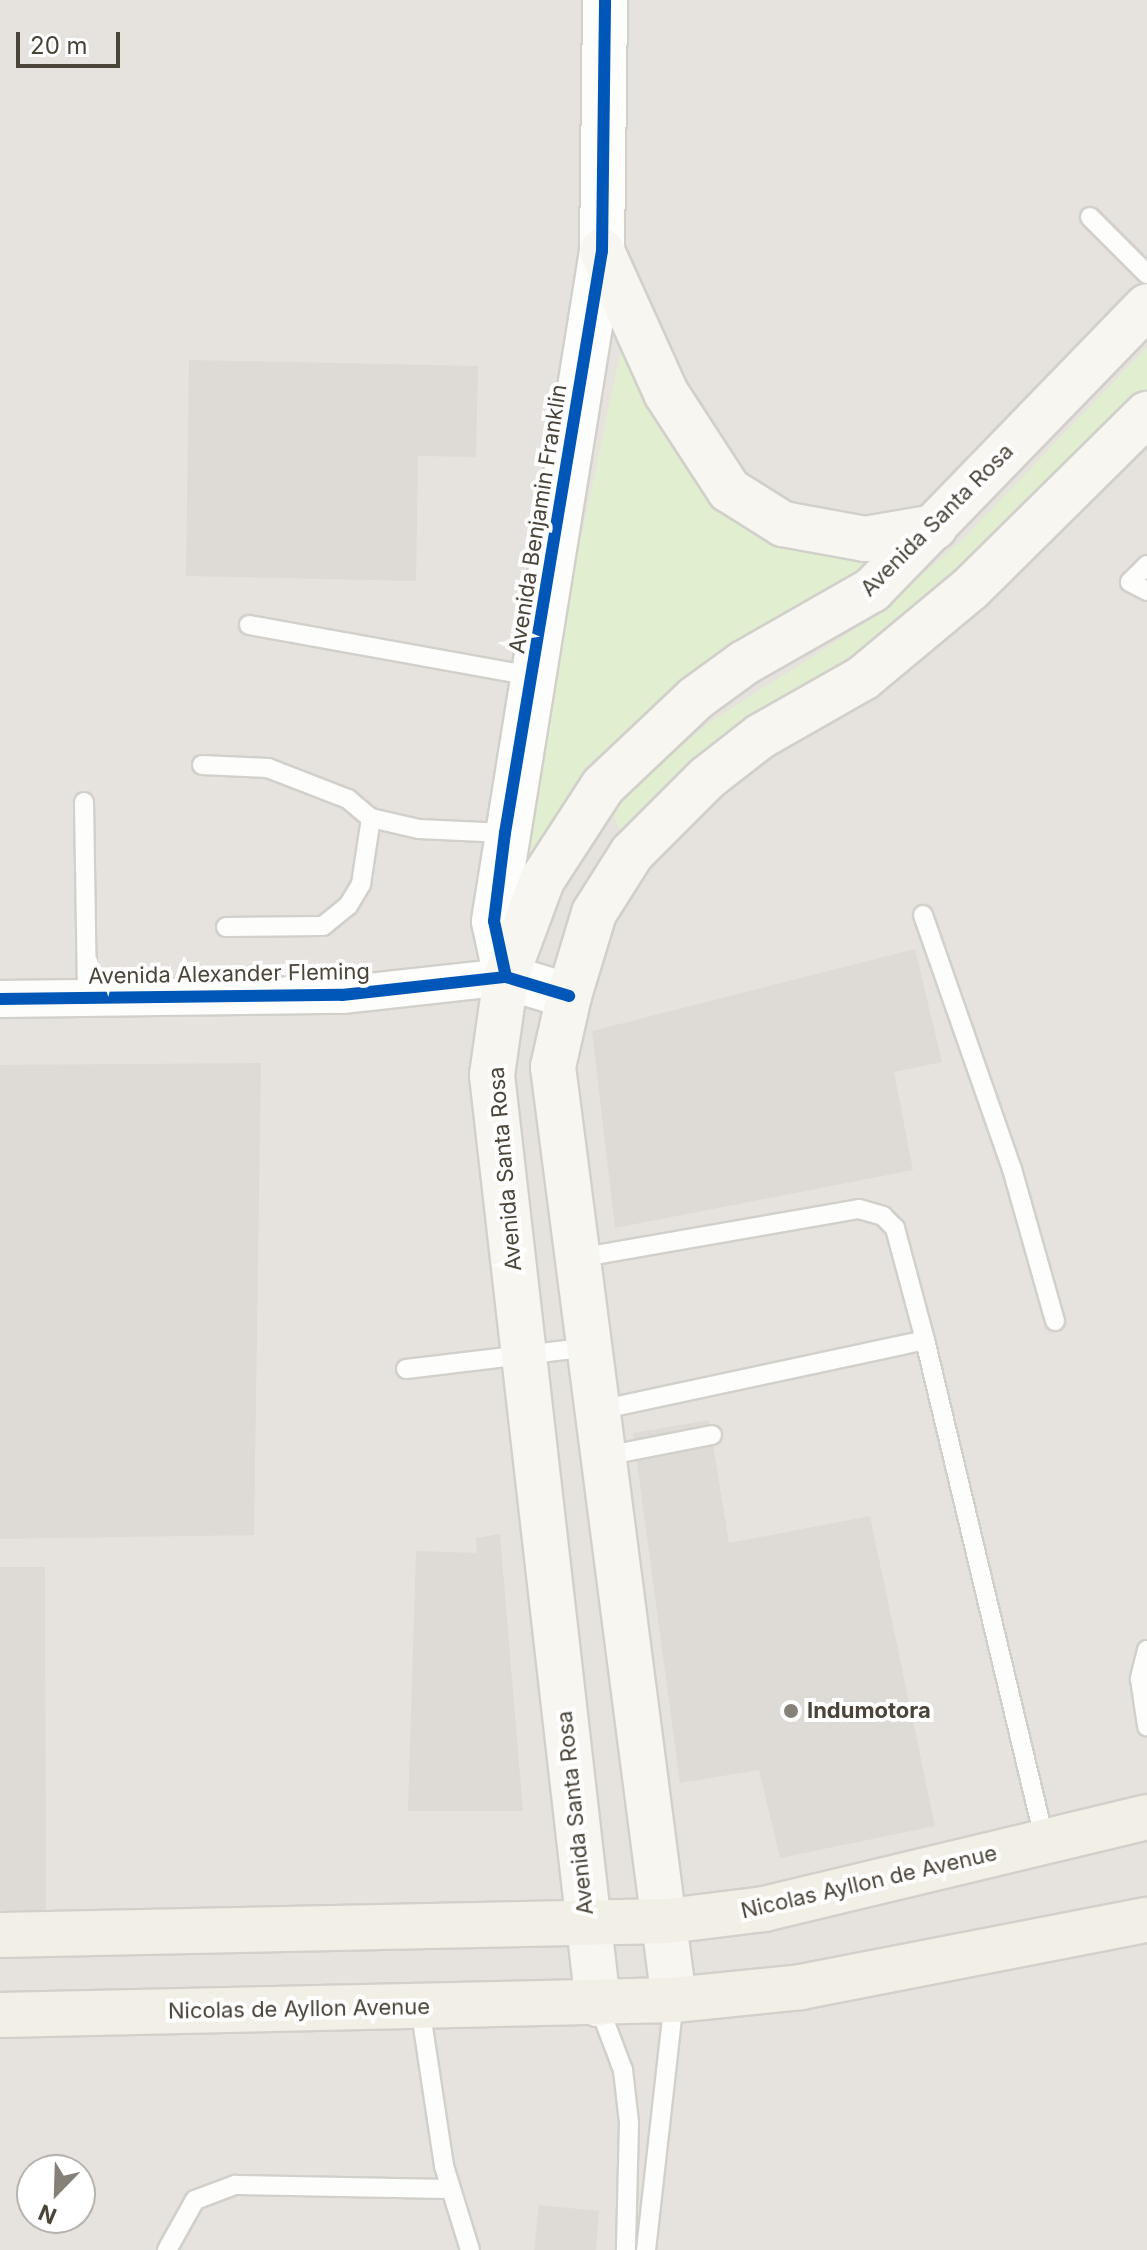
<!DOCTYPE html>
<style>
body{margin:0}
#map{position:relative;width:1147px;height:2250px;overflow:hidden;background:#f4f2ee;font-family:Inter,sans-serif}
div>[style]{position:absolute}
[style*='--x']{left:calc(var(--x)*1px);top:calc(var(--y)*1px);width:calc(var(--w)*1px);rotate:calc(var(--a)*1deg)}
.industrial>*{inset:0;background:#e6e2de}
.green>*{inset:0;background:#e1eecf}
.parking>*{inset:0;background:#e6e3df}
.building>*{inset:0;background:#dedbd6}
.roads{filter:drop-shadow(2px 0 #d2d0cb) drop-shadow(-2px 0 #d2d0cb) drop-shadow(0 2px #d2d0cb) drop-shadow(0 -2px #d2d0cb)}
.service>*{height:18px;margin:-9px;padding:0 9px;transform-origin:9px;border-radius:9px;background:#fdfdfc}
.minor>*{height:36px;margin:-18px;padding:0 18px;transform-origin:18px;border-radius:18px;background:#fdfdfc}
.tertiary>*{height:44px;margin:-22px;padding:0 22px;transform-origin:22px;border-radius:22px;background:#fdfdfc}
.secondary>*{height:44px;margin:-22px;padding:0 22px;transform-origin:22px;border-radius:22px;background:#f7f6f1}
.primary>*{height:44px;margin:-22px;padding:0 22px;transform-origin:22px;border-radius:22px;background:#f2efe6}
.cycleway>*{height:12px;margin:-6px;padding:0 6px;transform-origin:6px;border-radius:6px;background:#0057b8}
.dots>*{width:22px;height:22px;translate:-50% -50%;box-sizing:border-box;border:4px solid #fff;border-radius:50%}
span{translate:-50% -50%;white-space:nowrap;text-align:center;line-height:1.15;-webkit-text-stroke:8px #fff;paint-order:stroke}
.street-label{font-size:22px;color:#4b4439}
.poi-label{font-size:22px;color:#4b4439;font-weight:700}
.left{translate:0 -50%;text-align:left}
.north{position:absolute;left:16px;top:2154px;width:80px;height:80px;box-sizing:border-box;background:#fff;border:2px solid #b7b4b0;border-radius:50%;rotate:203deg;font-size:22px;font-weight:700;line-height:32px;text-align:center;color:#4b4439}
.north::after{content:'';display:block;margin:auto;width:28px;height:36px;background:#868178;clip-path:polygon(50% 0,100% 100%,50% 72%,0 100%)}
.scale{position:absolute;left:16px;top:32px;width:104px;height:36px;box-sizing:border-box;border:4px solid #4b4439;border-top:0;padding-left:10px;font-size:24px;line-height:28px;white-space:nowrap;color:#4b4439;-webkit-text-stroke:6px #fff;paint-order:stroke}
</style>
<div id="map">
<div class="industrial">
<div style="clip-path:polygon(evenodd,0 0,1147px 0,1147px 2250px,0 2250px,0 0,32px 2170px,80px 2170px,80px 2218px,32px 2218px,32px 2170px)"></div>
</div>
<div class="green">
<div style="clip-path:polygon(625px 331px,716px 494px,921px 535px,685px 690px,517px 909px,520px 823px)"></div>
<div style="clip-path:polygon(1147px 347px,1147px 391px,929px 615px,622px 836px,611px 808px,707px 724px,868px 621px,961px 541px)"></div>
</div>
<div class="parking">
<div style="clip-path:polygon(846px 1397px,870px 1516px,729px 1543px,709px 1420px)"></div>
</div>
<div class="building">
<div style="clip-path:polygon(189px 360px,478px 366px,476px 457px,418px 456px,416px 581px,186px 576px)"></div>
<div style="clip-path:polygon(915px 949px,942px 1062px,894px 1072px,913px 1170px,615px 1228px,592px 1031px)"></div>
<div style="clip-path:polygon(261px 1063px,254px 1535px,0 1539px,0 1065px)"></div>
<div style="clip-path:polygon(709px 1420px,729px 1543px,870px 1516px,935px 1826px,780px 1858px,759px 1770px,680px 1783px,633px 1433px)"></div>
<div style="clip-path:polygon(500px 1534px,523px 1811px,408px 1811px,416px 1551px,477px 1553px,476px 1538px)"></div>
<div style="clip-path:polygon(0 1567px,45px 1567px,46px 1910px,0 1910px)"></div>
<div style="clip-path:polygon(539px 2205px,599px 2211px,596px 2250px,534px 2250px)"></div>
</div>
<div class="roads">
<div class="service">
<div style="--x:1090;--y:217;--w:81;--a:45"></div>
<div style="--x:1147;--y:565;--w:24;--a:135"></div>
<div style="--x:1130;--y:582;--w:19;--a:28"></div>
<div style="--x:249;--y:625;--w:289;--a:10.2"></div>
<div style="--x:202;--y:765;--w:66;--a:2.6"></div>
<div style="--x:268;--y:768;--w:86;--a:21.2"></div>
<div style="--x:348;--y:799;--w:30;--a:40"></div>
<div style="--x:371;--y:818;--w:49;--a:12.9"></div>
<div style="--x:419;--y:829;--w:86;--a:2.7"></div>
<div style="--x:84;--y:802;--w:195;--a:89.1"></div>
<div style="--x:923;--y:915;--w:269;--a:70.7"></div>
<div style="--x:1012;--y:1169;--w:158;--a:74.2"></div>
<div style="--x:226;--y:927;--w:97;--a:-0.6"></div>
<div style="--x:323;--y:926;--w:32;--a:-39"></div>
<div style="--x:348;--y:906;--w:26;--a:-59"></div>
<div style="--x:361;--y:884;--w:67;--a:-81.4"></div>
<div style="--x:578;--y:1258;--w:285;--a:-9.9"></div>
<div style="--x:859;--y:1209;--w:25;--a:16"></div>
<div style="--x:883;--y:1216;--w:17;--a:45"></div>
<div style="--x:895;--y:1228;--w:116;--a:75"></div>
<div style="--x:406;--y:1369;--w:185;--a:-6.8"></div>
<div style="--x:599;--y:1410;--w:333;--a:-12.1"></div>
<div style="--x:925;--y:1340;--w:516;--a:76.56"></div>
<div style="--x:605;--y:1456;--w:109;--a:-11.1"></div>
<div style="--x:1147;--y:1650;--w:30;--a:104"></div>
<div style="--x:1140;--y:1679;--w:48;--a:81.5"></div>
<div style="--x:598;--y:2004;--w:71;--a:69.3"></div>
<div style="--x:623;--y:2070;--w:53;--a:83.5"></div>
<div style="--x:629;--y:2123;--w:127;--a:91.4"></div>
<div style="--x:420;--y:2007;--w:161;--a:81.4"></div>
<div style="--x:444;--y:2166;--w:88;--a:72.8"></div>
<div style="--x:167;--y:2250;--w:57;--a:-60.8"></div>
<div style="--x:195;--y:2200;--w:43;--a:-20.6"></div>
<div style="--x:235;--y:2185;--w:216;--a:1.1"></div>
<div style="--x:646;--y:2250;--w:252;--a:-83.6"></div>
</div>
<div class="minor">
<div style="--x:0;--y:999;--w:342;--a:-0.7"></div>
<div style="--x:342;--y:995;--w:165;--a:-6.3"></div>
</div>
<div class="tertiary">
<div style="--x:569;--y:996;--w:66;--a:-163.2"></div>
<div style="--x:506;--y:977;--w:57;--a:-102.1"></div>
<div style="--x:494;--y:921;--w:679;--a:-80.84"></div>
<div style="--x:602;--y:251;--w:251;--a:-89.3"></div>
</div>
<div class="secondary">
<div style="--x:602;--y:251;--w:156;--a:65.7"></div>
<div style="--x:666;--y:393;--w:116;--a:57"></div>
<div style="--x:729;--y:490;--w:64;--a:32.2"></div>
<div style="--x:783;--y:524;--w:83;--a:10.4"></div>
<div style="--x:865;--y:539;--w:71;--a:-9.7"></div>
<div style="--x:674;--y:2000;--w:941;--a:-97.39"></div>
<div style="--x:553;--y:1067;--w:73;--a:-77.3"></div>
<div style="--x:569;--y:996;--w:87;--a:-73.2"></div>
<div style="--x:594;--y:913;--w:71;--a:-57.7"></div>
<div style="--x:632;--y:853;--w:106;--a:-45"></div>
<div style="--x:707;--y:778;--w:68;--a:-37.9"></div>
<div style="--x:761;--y:736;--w:117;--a:-29.6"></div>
<div style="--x:863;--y:678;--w:139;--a:-39.8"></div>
<div style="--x:970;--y:589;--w:249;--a:-44.7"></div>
<div style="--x:598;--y:2004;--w:935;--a:-96.51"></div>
<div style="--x:492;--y:1075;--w:99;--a:-81.9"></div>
<div style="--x:506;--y:977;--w:103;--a:-69.6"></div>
<div style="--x:542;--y:880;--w:112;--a:-57"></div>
<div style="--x:603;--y:786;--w:128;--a:-43.4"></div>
<div style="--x:696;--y:698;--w:59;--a:-36.1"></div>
<div style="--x:744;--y:663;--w:147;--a:-29.7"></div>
<div style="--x:872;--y:590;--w:395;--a:-45.9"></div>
</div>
<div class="primary">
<div style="--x:0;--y:1935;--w:668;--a:-1.2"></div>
<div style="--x:668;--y:1921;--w:97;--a:-7.1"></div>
<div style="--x:764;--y:1909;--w:394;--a:-13.5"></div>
<div style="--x:0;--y:2015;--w:674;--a:-1.27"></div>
<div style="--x:674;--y:2000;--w:128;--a:-5.8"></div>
<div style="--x:801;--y:1987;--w:352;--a:-11"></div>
</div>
</div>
<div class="cycleway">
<div style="--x:506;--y:977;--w:57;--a:-102.1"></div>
<div style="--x:494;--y:921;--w:89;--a:-82.9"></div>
<div style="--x:505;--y:833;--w:590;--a:-80.54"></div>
<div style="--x:602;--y:251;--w:251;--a:-89.3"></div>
<div style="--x:0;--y:999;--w:342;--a:-0.7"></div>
<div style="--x:342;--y:995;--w:165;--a:-6.3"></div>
<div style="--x:506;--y:977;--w:66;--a:16.8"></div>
</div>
<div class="dots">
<div style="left:791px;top:1711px;background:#868178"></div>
</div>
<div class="street-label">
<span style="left:538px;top:519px;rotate:-81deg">Avenida Benjamin Franklin</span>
<span style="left:937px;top:520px;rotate:-45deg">Avenida Santa Rosa</span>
<span style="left:229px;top:974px;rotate:-1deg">Avenida Alexander Fleming</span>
<span style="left:505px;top:1169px;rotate:-95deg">Avenida Santa Rosa</span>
<span style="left:575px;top:1813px;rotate:-96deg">Avenida Santa Rosa</span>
<span style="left:869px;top:1882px;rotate:-13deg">Nicolas Ayllon de Avenue</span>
<span style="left:299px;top:2009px;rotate:-1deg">Nicolas de Ayllon Avenue</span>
</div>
<div class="poi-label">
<span class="left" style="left:807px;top:1711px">Indumotora</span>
</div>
<div class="north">N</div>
<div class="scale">20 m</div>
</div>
